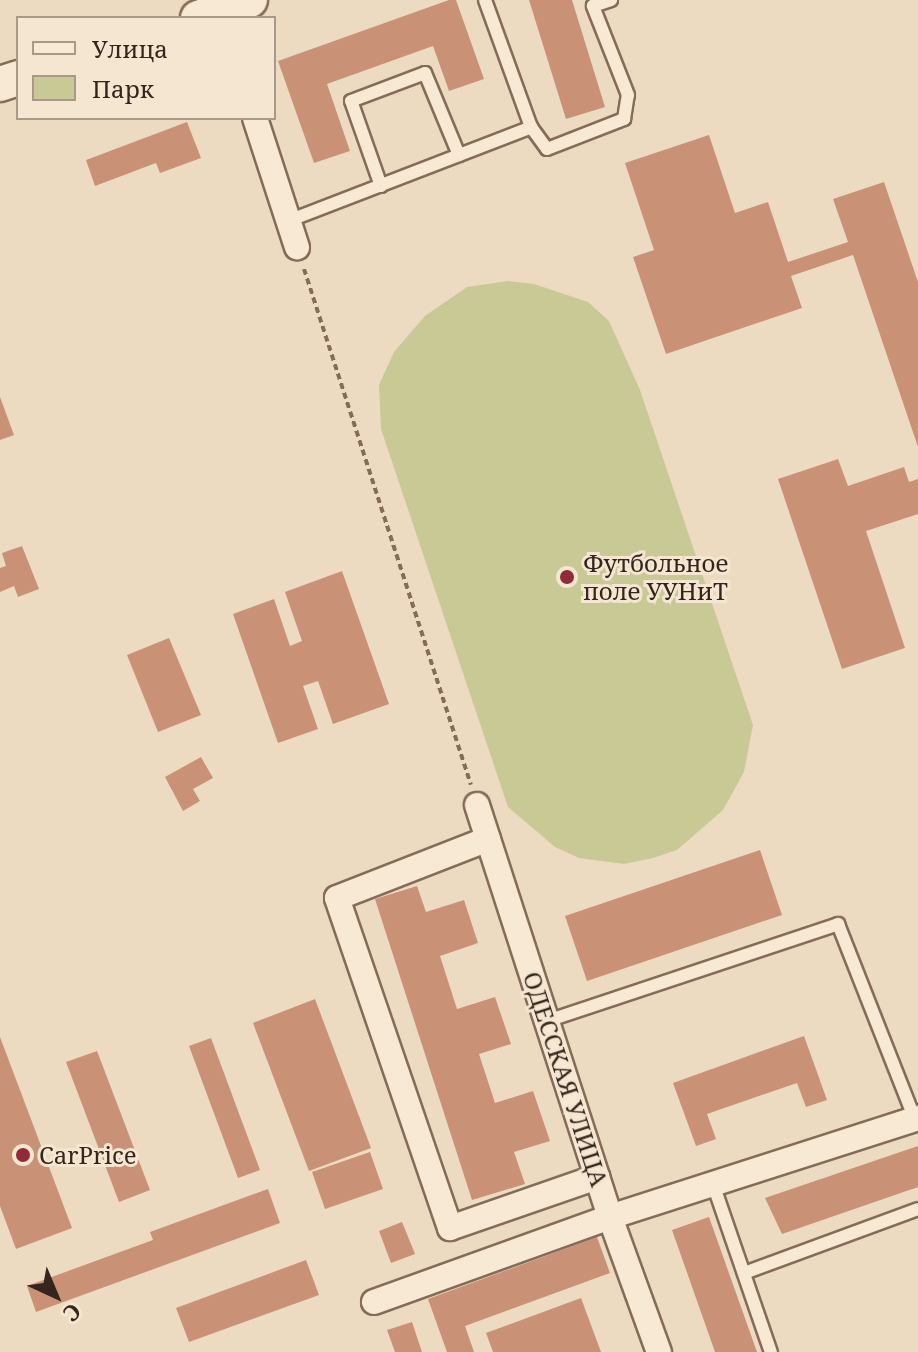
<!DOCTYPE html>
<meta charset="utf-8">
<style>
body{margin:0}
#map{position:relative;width:918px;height:1352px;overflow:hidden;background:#ecdbc0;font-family:"Noto Serif",serif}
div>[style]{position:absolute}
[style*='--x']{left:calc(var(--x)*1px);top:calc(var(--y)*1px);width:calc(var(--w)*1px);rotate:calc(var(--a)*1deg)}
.green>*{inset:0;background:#c8c995}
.building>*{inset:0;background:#c99277}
.path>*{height:4px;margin-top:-2px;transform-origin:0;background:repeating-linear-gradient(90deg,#856c59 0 6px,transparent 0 10px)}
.roads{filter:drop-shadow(2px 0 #856c59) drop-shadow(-2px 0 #856c59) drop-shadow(0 2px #856c59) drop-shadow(0 -2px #856c59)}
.lane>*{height:12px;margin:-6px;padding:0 6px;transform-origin:6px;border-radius:6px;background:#f7e9d3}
.street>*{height:24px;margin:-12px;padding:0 12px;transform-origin:12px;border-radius:12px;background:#f7e9d3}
.secondary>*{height:34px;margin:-17px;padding:0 17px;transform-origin:17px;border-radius:17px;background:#f7e9d3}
.dots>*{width:22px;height:22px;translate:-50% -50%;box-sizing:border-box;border:4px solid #f4e6d0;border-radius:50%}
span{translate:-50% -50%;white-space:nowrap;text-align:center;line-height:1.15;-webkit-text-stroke:6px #f4e6d0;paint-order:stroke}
.poi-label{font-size:24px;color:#35261d}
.left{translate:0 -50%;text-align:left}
.street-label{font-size:24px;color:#35261d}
.legend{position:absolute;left:16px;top:16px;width:260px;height:104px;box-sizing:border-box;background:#f4e6d0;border:2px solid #a89988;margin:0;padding:10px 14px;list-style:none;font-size:24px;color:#35261d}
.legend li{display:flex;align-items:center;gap:16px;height:40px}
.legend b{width:40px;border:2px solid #a89988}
.north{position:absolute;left:16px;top:1256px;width:80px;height:80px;-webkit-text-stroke:6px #f4e6d0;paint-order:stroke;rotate:136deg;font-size:22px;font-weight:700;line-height:32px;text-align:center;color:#35261d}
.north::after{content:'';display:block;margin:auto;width:28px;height:36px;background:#35261d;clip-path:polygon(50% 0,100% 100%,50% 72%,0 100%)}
</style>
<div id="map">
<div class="green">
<div style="clip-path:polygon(508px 281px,534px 284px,588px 302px,609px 321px,640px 390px,753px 725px,744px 772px,723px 810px,677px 850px,653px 858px,624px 864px,579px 858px,555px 847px,508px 807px,381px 429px,379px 385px,394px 352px,425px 316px,467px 287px)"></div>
</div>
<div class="building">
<div style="clip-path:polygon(449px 0,456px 0,484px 79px,449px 91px,433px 46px,327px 84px,350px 151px,314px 163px,278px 61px)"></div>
<div style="clip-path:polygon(529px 0,572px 0,605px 107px,566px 119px)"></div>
<div style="clip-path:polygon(187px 122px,201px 158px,160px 173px,156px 163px,95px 186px,86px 160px)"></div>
<div style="clip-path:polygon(709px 135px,735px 213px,768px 202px,788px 262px,848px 242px,833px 199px,884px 182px,918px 282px,918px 447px,853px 255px,791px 276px,802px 308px,666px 354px,633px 257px,654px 250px,625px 163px)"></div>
<div style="clip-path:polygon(0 397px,14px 435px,0 440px)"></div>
<div style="clip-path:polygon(838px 459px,848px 486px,904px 467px,909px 482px,918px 479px,918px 514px,866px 531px,905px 648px,842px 669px,778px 479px)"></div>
<div style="clip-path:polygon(22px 546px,39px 589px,18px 597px,14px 586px,0 592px,0 568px,6px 566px,2px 553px)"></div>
<div style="clip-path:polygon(342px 571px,389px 704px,333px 724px,318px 681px,303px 686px,318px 729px,278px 743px,233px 614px,274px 599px,290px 646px,302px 641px,285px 592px)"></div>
<div style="clip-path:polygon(169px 638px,201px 715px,158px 732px,127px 655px)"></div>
<div style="clip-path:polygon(201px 757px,213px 778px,193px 789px,200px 801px,183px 811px,165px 777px)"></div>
<div style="clip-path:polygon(760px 850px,782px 915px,587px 981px,565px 916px)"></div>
<div style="clip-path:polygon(417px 886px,426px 912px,464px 900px,478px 943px,440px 956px,457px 1009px,495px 997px,511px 1044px,479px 1054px,495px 1103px,533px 1091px,550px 1141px,514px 1152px,525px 1184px,472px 1200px,375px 899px)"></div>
<div style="clip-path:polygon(315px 999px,371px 1148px,309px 1171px,253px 1023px)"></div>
<div style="clip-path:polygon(804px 1036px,827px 1100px,806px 1107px,797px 1083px,707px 1114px,716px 1139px,696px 1146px,673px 1083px)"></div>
<div style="clip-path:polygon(0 1037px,72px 1228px,16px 1249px,0 1206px)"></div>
<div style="clip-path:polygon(211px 1038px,260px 1170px,238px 1178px,189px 1046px)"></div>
<div style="clip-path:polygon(97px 1051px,150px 1190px,119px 1202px,66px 1062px)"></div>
<div style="clip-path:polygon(918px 1146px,918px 1187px,782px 1234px,765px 1198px)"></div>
<div style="clip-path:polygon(370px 1152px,383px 1189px,325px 1209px,312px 1172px)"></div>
<div style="clip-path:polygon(268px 1189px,280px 1223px,36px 1312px,27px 1286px,153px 1240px,150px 1232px)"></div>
<div style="clip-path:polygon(709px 1217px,757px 1352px,715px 1352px,672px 1230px)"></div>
<div style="clip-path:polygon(402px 1222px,415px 1254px,391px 1263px,379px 1231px)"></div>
<div style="clip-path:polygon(597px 1237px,610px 1273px,465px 1326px,474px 1352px,447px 1352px,428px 1299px)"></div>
<div style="clip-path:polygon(306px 1260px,319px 1295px,189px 1342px,176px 1308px)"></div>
<div style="clip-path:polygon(581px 1298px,601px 1352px,493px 1352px,486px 1333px)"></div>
<div style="clip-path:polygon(412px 1322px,422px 1352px,395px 1352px,387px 1330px)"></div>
</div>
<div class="path">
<div style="--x:304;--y:269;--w:542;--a:72.07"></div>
</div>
<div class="roads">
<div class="lane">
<div style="--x:485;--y:0;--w:135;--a:70.1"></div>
<div style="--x:381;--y:186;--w:90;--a:-109.4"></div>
<div style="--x:351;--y:101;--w:79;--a:-20.7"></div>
<div style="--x:425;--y:73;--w:89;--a:67.5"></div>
<div style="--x:288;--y:221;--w:261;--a:-21.1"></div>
<div style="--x:531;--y:127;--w:27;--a:54"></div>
<div style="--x:547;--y:149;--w:83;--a:-21.3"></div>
<div style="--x:624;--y:119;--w:24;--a:-81"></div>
<div style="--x:628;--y:95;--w:96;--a:-111.5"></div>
<div style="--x:593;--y:6;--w:19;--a:-18"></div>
<div style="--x:547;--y:1021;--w:307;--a:-18.4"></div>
<div style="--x:838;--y:924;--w:210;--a:68.5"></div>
<div style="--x:713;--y:1184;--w:178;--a:71"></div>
<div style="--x:744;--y:1273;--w:185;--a:-20.2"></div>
</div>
<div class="street">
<div style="--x:255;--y:118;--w:136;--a:72"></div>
<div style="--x:477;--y:805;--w:433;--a:72.1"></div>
<div style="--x:610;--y:1217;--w:144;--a:70.1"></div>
<div style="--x:488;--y:839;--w:162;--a:158.7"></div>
<div style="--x:337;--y:898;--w:349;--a:71.1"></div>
<div style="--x:450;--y:1228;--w:156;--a:-19.1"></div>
<div style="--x:374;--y:1302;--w:251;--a:-19.8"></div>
<div style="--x:610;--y:1217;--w:324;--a:-17.8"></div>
</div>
<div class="secondary">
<div style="--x:198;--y:18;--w:55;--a:-19.1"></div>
<div style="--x:0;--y:84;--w:19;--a:-18"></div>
</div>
</div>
<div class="dots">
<div style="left:567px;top:577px;background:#912b35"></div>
<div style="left:23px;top:1155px;background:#912b35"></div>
</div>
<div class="poi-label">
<span class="left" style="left:583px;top:577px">Футбольное<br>поле УУНиТ</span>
<span class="left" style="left:39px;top:1155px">CarPrice</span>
</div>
<div class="street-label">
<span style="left:566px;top:1079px;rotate:72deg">ОДЕССКАЯ УЛИЦА</span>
</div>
<ul class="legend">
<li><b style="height:10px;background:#f7e9d3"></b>Улица</li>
<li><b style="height:22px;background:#c8c995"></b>Парк</li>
</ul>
<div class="north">С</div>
</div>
